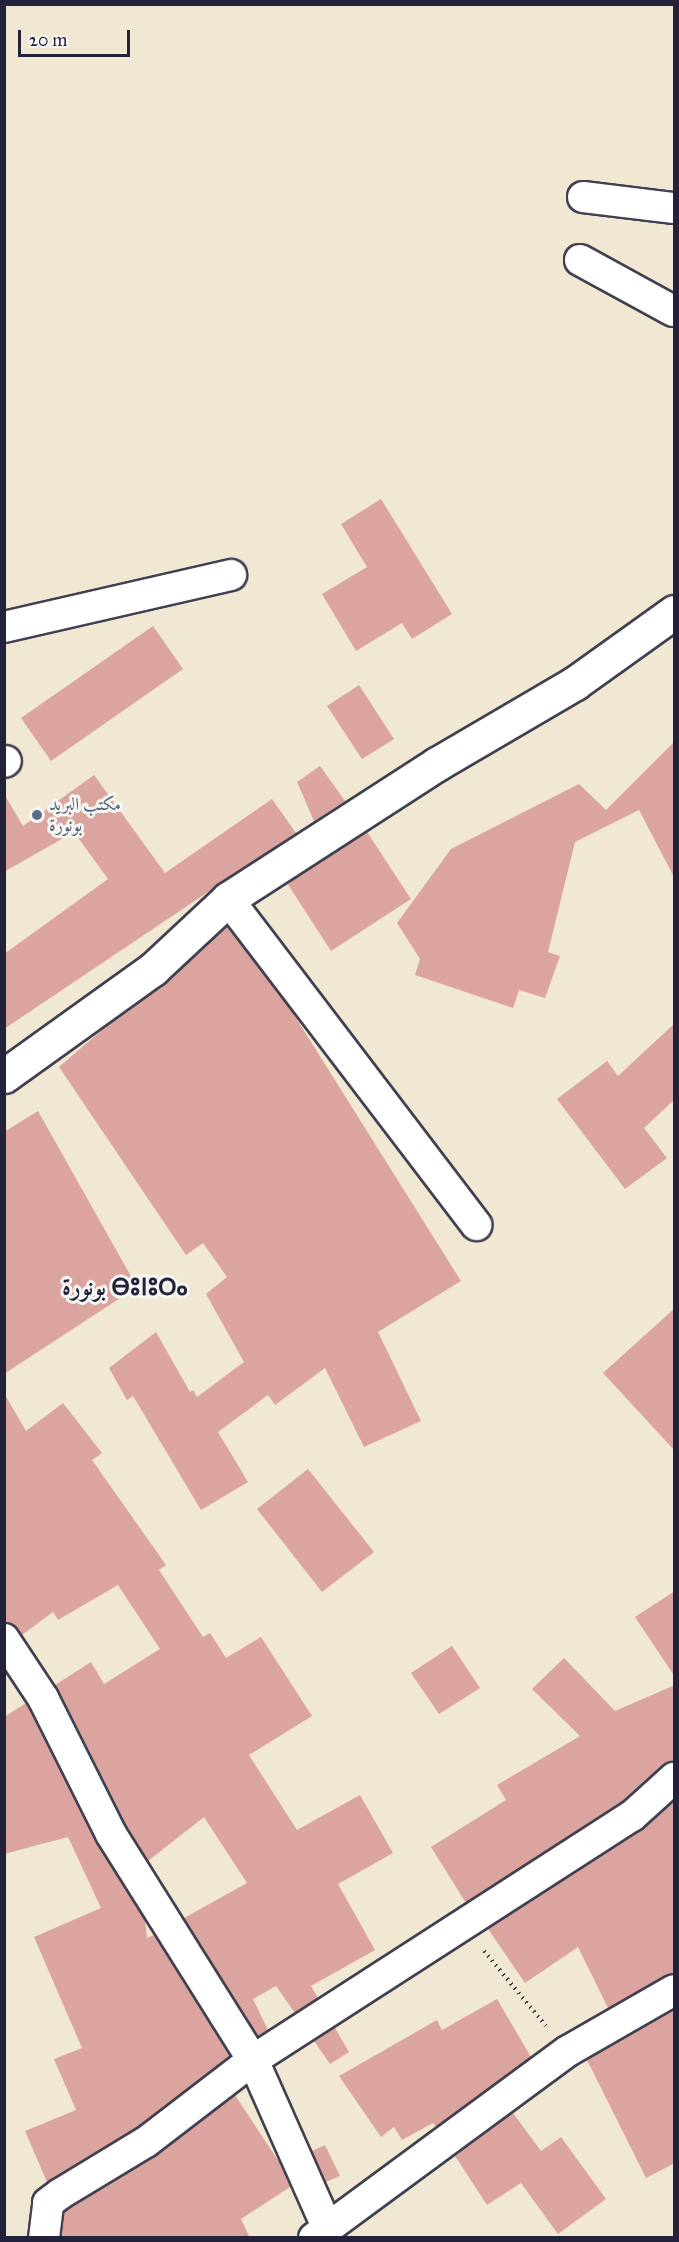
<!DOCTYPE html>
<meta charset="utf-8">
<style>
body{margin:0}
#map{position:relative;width:679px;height:2242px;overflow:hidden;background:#f0e8d2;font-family:"IM FELL Great Primer",Amiri,"Noto Sans Tifinagh",serif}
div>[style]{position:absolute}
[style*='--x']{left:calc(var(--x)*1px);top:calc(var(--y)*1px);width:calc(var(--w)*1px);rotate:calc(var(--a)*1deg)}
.building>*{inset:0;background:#dca49e}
.path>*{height:4px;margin-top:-2px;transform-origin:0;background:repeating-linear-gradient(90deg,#414052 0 1.5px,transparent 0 6px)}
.roads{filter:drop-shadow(2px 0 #414052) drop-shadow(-2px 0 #414052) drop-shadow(0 2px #414052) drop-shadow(0 -2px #414052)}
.street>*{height:30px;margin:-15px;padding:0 15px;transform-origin:15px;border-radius:15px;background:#fff}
.secondary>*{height:33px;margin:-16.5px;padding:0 16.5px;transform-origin:16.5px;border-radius:16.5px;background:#fff}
.dots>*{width:16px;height:16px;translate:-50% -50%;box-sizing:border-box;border:3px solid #f6f6f2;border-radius:50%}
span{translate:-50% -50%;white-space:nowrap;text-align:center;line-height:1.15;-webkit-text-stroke:6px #f6f6f2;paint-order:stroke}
.service-label{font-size:18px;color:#4e5e75}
.left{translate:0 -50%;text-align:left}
.district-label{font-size:24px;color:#22223b;font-weight:700}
.frame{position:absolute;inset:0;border:6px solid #22223b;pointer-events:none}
.scale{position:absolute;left:18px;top:30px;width:112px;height:27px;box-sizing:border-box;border:3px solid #22223b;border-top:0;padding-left:8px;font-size:18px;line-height:21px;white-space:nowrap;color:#22223b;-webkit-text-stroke:4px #f6f6f2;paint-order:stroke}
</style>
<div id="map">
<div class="building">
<div style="clip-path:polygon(381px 499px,452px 614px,412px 639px,402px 623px,356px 651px,322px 594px,367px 567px,341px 524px)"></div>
<div style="clip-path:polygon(153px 626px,183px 669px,51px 761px,21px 718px)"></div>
<div style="clip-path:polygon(359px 685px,394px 739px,362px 759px,327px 706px)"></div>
<div style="clip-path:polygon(675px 741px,675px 879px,639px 810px,575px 842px,548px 952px,560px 956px,545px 998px,519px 990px,513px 1008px,415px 975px,420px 959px,397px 923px,451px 849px,579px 784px,606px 810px)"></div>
<div style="clip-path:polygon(320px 766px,345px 801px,314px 821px,297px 782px)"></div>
<div style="clip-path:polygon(94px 775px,165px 873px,272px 799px,296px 833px,4px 1029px,4px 954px,108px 879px,74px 832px,4px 872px,4px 794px,23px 826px)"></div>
<div style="clip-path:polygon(367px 832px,411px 899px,331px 951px,287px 883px)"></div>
<div style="clip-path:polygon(227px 926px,291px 1010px,461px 1281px,378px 1332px,421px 1421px,364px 1447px,325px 1368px,275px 1405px,268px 1395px,218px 1432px,248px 1482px,201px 1510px,133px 1396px,127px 1400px,109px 1368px,156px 1332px,190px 1392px,193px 1390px,197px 1397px,244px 1362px,206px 1294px,227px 1277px,203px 1243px,186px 1255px,59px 1067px,109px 1024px,166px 983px)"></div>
<div style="clip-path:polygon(675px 1023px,675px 1099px,644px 1128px,667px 1158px,625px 1189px,557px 1099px,607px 1061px,618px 1076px)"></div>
<div style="clip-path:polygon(38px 1111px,137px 1287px,4px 1374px,4px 1132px)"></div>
<div style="clip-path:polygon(675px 1308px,675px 1451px,603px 1373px)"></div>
<div style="clip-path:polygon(4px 1393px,26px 1431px,63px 1403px,102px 1453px,92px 1460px,166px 1565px,159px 1570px,203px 1637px,210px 1633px,226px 1658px,261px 1637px,312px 1716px,249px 1755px,297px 1830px,360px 1795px,393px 1853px,338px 1884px,375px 1950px,311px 1986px,318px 1998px,295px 2013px,276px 1986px,253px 1999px,268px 2030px,258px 2036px,184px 1918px,247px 1883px,204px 1817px,148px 1861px,126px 1826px,55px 1685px,91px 1662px,104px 1684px,160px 1649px,118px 1585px,58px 1620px,53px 1612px,22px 1635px,12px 1624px,4px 1622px)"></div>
<div style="clip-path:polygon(308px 1469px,374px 1552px,322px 1592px,257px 1509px)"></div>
<div style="clip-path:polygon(675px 1591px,675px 1677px,635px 1617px)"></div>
<div style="clip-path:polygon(452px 1646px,480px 1688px,439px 1714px,411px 1673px)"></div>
<div style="clip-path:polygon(564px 1658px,615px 1711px,675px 1685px,675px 1761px,662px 1765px,621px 1802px,466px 1903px,431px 1847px,506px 1800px,497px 1785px,580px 1736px,532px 1689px)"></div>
<div style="clip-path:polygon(26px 1703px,96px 1842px,145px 1920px,147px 1938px,154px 1935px,230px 2056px,136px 2128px,47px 2182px,25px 2131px,76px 2110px,54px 2059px,82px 2048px,34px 1937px,101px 1908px,68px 1837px,4px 1854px,4px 1717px)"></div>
<div style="clip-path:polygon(675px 1801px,675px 1973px,608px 2008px,578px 1947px,525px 1983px,488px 1929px,641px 1831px)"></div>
<div style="clip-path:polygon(497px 1999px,531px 2057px,436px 2127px,433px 2123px,402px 2140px,394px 2127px,381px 2137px,339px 2076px,437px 2020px,442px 2030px)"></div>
<div style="clip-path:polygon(675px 2010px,675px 2163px,646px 2178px,587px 2060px)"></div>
<div style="clip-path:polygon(335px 2028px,349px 2052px,330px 2064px,314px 2041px)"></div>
<div style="clip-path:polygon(235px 2095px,279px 2162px,290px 2187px,241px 2219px,250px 2238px,61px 2238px,64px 2212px,156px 2156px)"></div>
<div style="clip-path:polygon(513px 2113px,541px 2151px,561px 2137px,606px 2199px,558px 2234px,521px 2183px,487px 2205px,455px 2156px)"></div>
<div style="clip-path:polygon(325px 2145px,340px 2176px,326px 2182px,312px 2151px)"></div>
</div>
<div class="path">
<div style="--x:484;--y:1951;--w:97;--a:50.4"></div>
</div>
<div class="roads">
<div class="street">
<div style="--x:583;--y:197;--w:92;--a:6.9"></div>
<div style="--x:580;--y:260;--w:106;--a:28.7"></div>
<div style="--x:4;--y:627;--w:233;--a:-12.9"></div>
<div style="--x:4;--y:762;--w:2;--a:-27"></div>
<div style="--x:228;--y:899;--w:410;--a:52.7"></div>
<div style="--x:4;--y:1639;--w:71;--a:56.5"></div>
<div style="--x:43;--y:1698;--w:152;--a:63.4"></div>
<div style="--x:111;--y:1834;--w:267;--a:57.9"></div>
<div style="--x:253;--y:2060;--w:180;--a:66.1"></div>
<div style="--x:44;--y:2238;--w:35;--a:-83"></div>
<div style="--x:48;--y:2203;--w:15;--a:-37"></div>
<div style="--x:60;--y:2194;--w:100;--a:-31.2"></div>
<div style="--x:146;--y:2142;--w:135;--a:-37.5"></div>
<div style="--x:253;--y:2060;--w:451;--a:-32.8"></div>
<div style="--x:632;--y:1816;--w:57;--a:-42.1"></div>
<div style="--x:314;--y:2238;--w:315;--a:-36.4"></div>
<div style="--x:568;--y:2051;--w:122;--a:-29.9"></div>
</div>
<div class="secondary">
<div style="--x:4;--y:1076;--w:183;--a:-35.7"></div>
<div style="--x:153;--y:969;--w:103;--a:-43"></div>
<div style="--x:228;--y:899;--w:249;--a:-32.9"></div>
<div style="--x:437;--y:764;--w:160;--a:-30.4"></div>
<div style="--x:575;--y:683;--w:122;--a:-35.6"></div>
</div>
</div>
<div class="dots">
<div style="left:37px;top:815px;background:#5c6f8a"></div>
</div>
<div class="service-label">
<span class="left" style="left:49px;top:815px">مكتب البريد<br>بونورة</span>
</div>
<div class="district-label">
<span style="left:125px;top:1288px">بونورة ⴱⵓⵏⵓⵔⴰ</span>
</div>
<div class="frame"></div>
<div class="scale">20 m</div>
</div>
